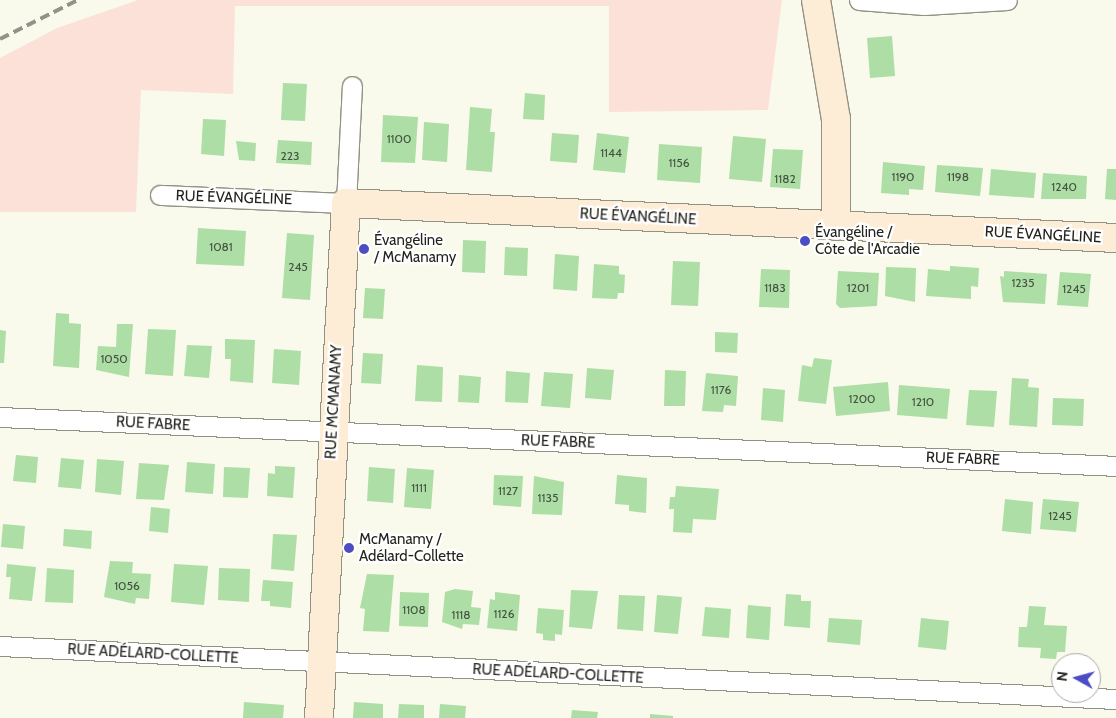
<!DOCTYPE html>
<meta charset="utf-8">
<style>
body{margin:0}
#map{position:relative;width:1116px;height:718px;overflow:hidden;background:#f9faeb;font-family:Cabin,sans-serif}
div>[style]{position:absolute}
[style*='--x']{left:calc(var(--x)*1px);top:calc(var(--y)*1px);width:calc(var(--w)*1px);rotate:calc(var(--a)*1deg)}
.green>*{inset:0;background:#fce1d8}
.building>*{inset:0;background:#acdea6}
.roads{filter:drop-shadow(1px 0 #919184) drop-shadow(-1px 0 #919184) drop-shadow(0 1px #919184) drop-shadow(0 -1px #919184)}
.street>*{height:19px;margin:-9.5px;padding:0 9.5px;transform-origin:9.5px;border-radius:9.5px;background:#fff}
.secondary>*{height:28px;margin:-14px;padding:0 14px;transform-origin:14px;border-radius:14px;background:#fdedd6}
.rail>*{height:4px;margin-top:-2px;transform-origin:0;background:repeating-linear-gradient(90deg,#919288 0 10px,transparent 0 15px)}
.dots>*{width:14px;height:14px;translate:-50% -50%;box-sizing:border-box;border:2px solid #fff;border-radius:50%}
span{translate:-50% -50%;white-space:nowrap;text-align:center;line-height:1.15;-webkit-text-stroke:4.5px #fff;paint-order:stroke}
.number-label{font-size:12px;color:#455240}
.number-label span{-webkit-text-stroke-width:0}
.street-label{font-size:15px;color:#23231e}
.poi-label{font-size:15px;color:#23231e}
.left{translate:0 -50%;text-align:left}
.north{position:absolute;left:1051px;top:653px;width:50px;height:50px;box-sizing:border-box;background:#fff;border:1px solid #a7a7a5;border-radius:50%;rotate:277deg;font-size:14px;font-weight:700;line-height:20px;text-align:center;color:#23231e}
.north::after{content:'';display:block;margin:auto;width:18px;height:22px;background:#4c4dc3;clip-path:polygon(50% 0,100% 100%,50% 72%,0 100%)}
</style>
<div id="map">
<div class="green">
<div style="clip-path:polygon(138px 0,782px 0,768px 110px,609px 112px,609px 6px,235px 6px,233px 94px,141px 90px,136px 212px,0 212px,0 58px,57px 28px)"></div>
</div>
<div class="building">
<div style="clip-path:polygon(892px 36px,895px 76px,870px 78px,867px 38px)"></div>
<div style="clip-path:polygon(283px 83px,307px 84px,305px 121px,281px 120px)"></div>
<div style="clip-path:polygon(525px 93px,545px 95px,544px 120px,523px 119px)"></div>
<div style="clip-path:polygon(470px 107px,492px 109px,490px 132px,495px 132px,492px 172px,466px 170px)"></div>
<div style="clip-path:polygon(383px 115px,418px 117px,415px 163px,381px 162px)"></div>
<div style="clip-path:polygon(203px 119px,226px 120px,224px 156px,201px 154px)"></div>
<div style="clip-path:polygon(424px 122px,449px 124px,447px 162px,422px 160px)"></div>
<div style="clip-path:polygon(552px 133px,579px 135px,577px 163px,550px 161px)"></div>
<div style="clip-path:polygon(597px 133px,629px 137px,625px 173px,593px 170px)"></div>
<div style="clip-path:polygon(733px 136px,766px 139px,762px 182px,729px 179px)"></div>
<div style="clip-path:polygon(278px 140px,312px 142px,311px 165px,276px 163px)"></div>
<div style="clip-path:polygon(236px 141px,256px 143px,255px 161px,239px 160px)"></div>
<div style="clip-path:polygon(659px 144px,702px 147px,700px 183px,657px 180px)"></div>
<div style="clip-path:polygon(773px 149px,803px 150px,800px 189px,770px 187px)"></div>
<div style="clip-path:polygon(883px 162px,925px 166px,923px 190px,909px 189px,909px 195px,881px 193px)"></div>
<div style="clip-path:polygon(937px 165px,983px 168px,980px 196px,935px 192px)"></div>
<div style="clip-path:polygon(991px 169px,1036px 173px,1034px 198px,989px 195px)"></div>
<div style="clip-path:polygon(1107px 169px,1116px 169px,1116px 200px,1105px 199px)"></div>
<div style="clip-path:polygon(1043px 173px,1087px 176px,1086px 199px,1041px 199px)"></div>
<div style="clip-path:polygon(198px 228px,246px 231px,244px 266px,196px 264px)"></div>
<div style="clip-path:polygon(287px 233px,314px 235px,310px 300px,282px 298px)"></div>
<div style="clip-path:polygon(463px 240px,486px 241px,485px 273px,462px 272px)"></div>
<div style="clip-path:polygon(505px 247px,528px 248px,527px 276px,504px 275px)"></div>
<div style="clip-path:polygon(555px 254px,579px 256px,577px 291px,553px 289px)"></div>
<div style="clip-path:polygon(673px 261px,700px 262px,698px 306px,671px 305px)"></div>
<div style="clip-path:polygon(594px 264px,619px 266px,619px 274px,625px 275px,624px 293px,618px 293px,617px 299px,592px 298px)"></div>
<div style="clip-path:polygon(950px 266px,979px 268px,978px 287px,971px 286px,971px 299px,926px 296px,928px 269px,950px 271px)"></div>
<div style="clip-path:polygon(886px 267px,916px 268px,915px 302px,885px 296px)"></div>
<div style="clip-path:polygon(761px 269px,790px 270px,789px 308px,759px 307px)"></div>
<div style="clip-path:polygon(838px 271px,879px 273px,877px 306px,840px 308px,836px 304px)"></div>
<div style="clip-path:polygon(1004px 271px,1047px 274px,1045px 304px,1003px 302px,1000px 276px,1004px 277px)"></div>
<div style="clip-path:polygon(1060px 272px,1091px 274px,1088px 307px,1057px 305px)"></div>
<div style="clip-path:polygon(365px 288px,385px 289px,383px 319px,363px 318px)"></div>
<div style="clip-path:polygon(56px 313px,69px 314px,69px 323px,81px 324px,79px 368px,53px 366px)"></div>
<div style="clip-path:polygon(117px 324px,133px 324px,129px 377px,96px 370px,98px 346px,116px 347px)"></div>
<div style="clip-path:polygon(148px 329px,176px 330px,173px 376px,145px 374px)"></div>
<div style="clip-path:polygon(0 330px,6px 331px,4px 363px,0 363px)"></div>
<div style="clip-path:polygon(715px 332px,738px 333px,737px 353px,715px 352px)"></div>
<div style="clip-path:polygon(225px 339px,255px 340px,253px 383px,230px 381px,231px 359px,225px 359px)"></div>
<div style="clip-path:polygon(187px 345px,212px 346px,209px 378px,184px 376px)"></div>
<div style="clip-path:polygon(274px 349px,301px 351px,299px 385px,272px 383px)"></div>
<div style="clip-path:polygon(363px 353px,383px 354px,381px 384px,361px 383px)"></div>
<div style="clip-path:polygon(814px 358px,832px 360px,826px 404px,798px 401px,802px 365px,812px 367px)"></div>
<div style="clip-path:polygon(417px 365px,443px 367px,442px 402px,415px 401px)"></div>
<div style="clip-path:polygon(587px 368px,614px 370px,611px 400px,585px 398px)"></div>
<div style="clip-path:polygon(665px 370px,686px 371px,685px 406px,664px 406px)"></div>
<div style="clip-path:polygon(506px 371px,530px 373px,528px 403px,505px 402px)"></div>
<div style="clip-path:polygon(544px 372px,573px 374px,570px 408px,541px 406px)"></div>
<div style="clip-path:polygon(706px 373px,738px 376px,736px 406px,724px 405px,723px 412px,702px 411px)"></div>
<div style="clip-path:polygon(459px 375px,481px 377px,479px 403px,458px 402px)"></div>
<div style="clip-path:polygon(1012px 378px,1029px 379px,1028px 387px,1039px 388px,1037px 427px,1009px 425px)"></div>
<div style="clip-path:polygon(888px 382px,890px 411px,836px 416px,833px 387px)"></div>
<div style="clip-path:polygon(899px 385px,950px 389px,947px 419px,897px 415px)"></div>
<div style="clip-path:polygon(763px 388px,785px 390px,783px 422px,761px 420px)"></div>
<div style="clip-path:polygon(969px 390px,997px 391px,994px 427px,966px 425px)"></div>
<div style="clip-path:polygon(1053px 398px,1084px 399px,1083px 426px,1052px 425px)"></div>
<div style="clip-path:polygon(16px 455px,38px 457px,36px 483px,13px 481px)"></div>
<div style="clip-path:polygon(61px 458px,84px 460px,81px 489px,58px 487px)"></div>
<div style="clip-path:polygon(97px 459px,124px 461px,121px 495px,95px 492px)"></div>
<div style="clip-path:polygon(187px 462px,215px 464px,213px 494px,185px 492px)"></div>
<div style="clip-path:polygon(139px 463px,169px 465px,164px 500px,136px 499px)"></div>
<div style="clip-path:polygon(275px 466px,295px 467px,293px 498px,267px 496px,268px 473px,275px 474px)"></div>
<div style="clip-path:polygon(224px 467px,250px 468px,248px 498px,223px 497px)"></div>
<div style="clip-path:polygon(369px 467px,395px 469px,393px 503px,367px 501px)"></div>
<div style="clip-path:polygon(407px 468px,434px 470px,431px 509px,404px 507px)"></div>
<div style="clip-path:polygon(494px 475px,523px 476px,521px 507px,493px 505px)"></div>
<div style="clip-path:polygon(617px 475px,647px 478px,646px 513px,629px 511px,629px 505px,615px 504px)"></div>
<div style="clip-path:polygon(534px 476px,564px 482px,562px 515px,532px 514px)"></div>
<div style="clip-path:polygon(676px 486px,719px 489px,716px 520px,693px 519px,692px 533px,673px 532px,674px 509px,669px 509px,670px 497px,675px 497px)"></div>
<div style="clip-path:polygon(1005px 499px,1033px 502px,1031px 534px,1002px 531px)"></div>
<div style="clip-path:polygon(1043px 499px,1079px 502px,1076px 532px,1040px 529px)"></div>
<div style="clip-path:polygon(151px 507px,170px 509px,168px 533px,149px 531px)"></div>
<div style="clip-path:polygon(3px 524px,25px 526px,23px 549px,1px 547px)"></div>
<div style="clip-path:polygon(64px 529px,92px 531px,91px 549px,63px 546px)"></div>
<div style="clip-path:polygon(273px 534px,297px 535px,294px 571px,271px 569px)"></div>
<div style="clip-path:polygon(110px 561px,133px 562px,132px 573px,151px 574px,149px 599px,136px 598px,135px 604px,104px 597px)"></div>
<div style="clip-path:polygon(7px 564px,36px 567px,32px 601px,9px 599px,11px 577px,6px 577px)"></div>
<div style="clip-path:polygon(174px 564px,208px 566px,204px 605px,171px 602px)"></div>
<div style="clip-path:polygon(47px 568px,74px 570px,73px 603px,45px 602px)"></div>
<div style="clip-path:polygon(219px 568px,250px 569px,249px 602px,218px 600px)"></div>
<div style="clip-path:polygon(367px 574px,394px 575px,389px 632px,363px 631px,365px 609px,360px 608px)"></div>
<div style="clip-path:polygon(263px 580px,293px 582px,291px 608px,270px 606px,270px 601px,261px 601px)"></div>
<div style="clip-path:polygon(455px 589px,473px 591px,471px 607px,481px 608px,479px 625px,463px 624px,462px 629px,442px 622px,445px 592px)"></div>
<div style="clip-path:polygon(571px 590px,598px 591px,592px 629px,569px 627px)"></div>
<div style="clip-path:polygon(400px 592px,429px 593px,428px 627px,399px 626px)"></div>
<div style="clip-path:polygon(495px 592px,520px 595px,517px 631px,487px 628px,490px 599px,495px 600px)"></div>
<div style="clip-path:polygon(786px 594px,801px 595px,801px 601px,811px 601px,810px 628px,784px 626px)"></div>
<div style="clip-path:polygon(619px 595px,645px 596px,643px 631px,617px 629px)"></div>
<div style="clip-path:polygon(657px 595px,682px 597px,678px 634px,654px 632px)"></div>
<div style="clip-path:polygon(748px 605px,771px 607px,769px 640px,746px 638px)"></div>
<div style="clip-path:polygon(1029px 606px,1046px 607px,1044px 625px,1067px 626px,1065px 652px,1057px 652px,1056px 659px,1040px 658px,1041px 648px,1018px 647px,1019px 627px,1027px 627px)"></div>
<div style="clip-path:polygon(705px 607px,731px 609px,729px 638px,702px 636px)"></div>
<div style="clip-path:polygon(538px 608px,564px 610px,562px 635px,555px 634px,555px 641px,543px 640px,543px 634px,536px 633px)"></div>
<div style="clip-path:polygon(829px 618px,862px 620px,860px 645px,827px 642px)"></div>
<div style="clip-path:polygon(921px 618px,949px 621px,946px 650px,918px 647px)"></div>
<div style="clip-path:polygon(244px 702px,284px 705px,283px 718px,243px 718px)"></div>
<div style="clip-path:polygon(354px 702px,383px 704px,383px 718px,353px 718px)"></div>
<div style="clip-path:polygon(399px 704px,424px 705px,424px 718px,398px 718px)"></div>
<div style="clip-path:polygon(440px 704px,466px 706px,465px 718px,439px 718px)"></div>
<div style="clip-path:polygon(572px 710px,598px 712px,597px 718px,571px 718px)"></div>
<div style="clip-path:polygon(650px 714px,673px 716px,673px 718px,650px 718px)"></div>
</div>
<div class="roads">
<div class="street">
<div style="--x:859;--y:0;--w:65;--a:4.4"></div>
<div style="--x:924;--y:5;--w:83;--a:-3.4"></div>
<div style="--x:160;--y:195;--w:186;--a:2.5"></div>
<div style="--x:346;--y:203;--w:117;--a:-87.1"></div>
<div style="--x:0;--y:417;--w:1117;--a:2.51"></div>
<div style="--x:0;--y:646;--w:1117;--a:2.72"></div>
</div>
<div class="secondary">
<div style="--x:816;--y:0;--w:121;--a:80.5"></div>
<div style="--x:836;--y:119;--w:107;--a:90"></div>
<div style="--x:319;--y:718;--w:516;--a:-87"></div>
<div style="--x:346;--y:203;--w:771;--a:2.6"></div>
</div>
</div>
<div class="rail">
<div style="--x:0;--y:39;--w:87;--a:-26.6"></div>
</div>
<div class="dots">
<div style="left:805px;top:241px;background:#4c4dc3"></div>
<div style="left:364px;top:249px;background:#4c4dc3"></div>
<div style="left:349px;top:548px;background:#4c4dc3"></div>
</div>
<div class="number-label">
<span style="left:399px;top:139px">1100</span>
<span style="left:611px;top:153px">1144</span>
<span style="left:290px;top:156px">223</span>
<span style="left:679px;top:163px">1156</span>
<span style="left:903px;top:177px">1190</span>
<span style="left:958px;top:177px">1198</span>
<span style="left:785px;top:179px">1182</span>
<span style="left:1064px;top:187px">1240</span>
<span style="left:221px;top:247px">1081</span>
<span style="left:298px;top:267px">245</span>
<span style="left:1023px;top:283px">1235</span>
<span style="left:775px;top:288px">1183</span>
<span style="left:858px;top:288px">1201</span>
<span style="left:1074px;top:289px">1245</span>
<span style="left:114px;top:359px">1050</span>
<span style="left:721px;top:390px">1176</span>
<span style="left:862px;top:399px">1200</span>
<span style="left:923px;top:402px">1210</span>
<span style="left:419px;top:488px">1111</span>
<span style="left:508px;top:491px">1127</span>
<span style="left:548px;top:498px">1135</span>
<span style="left:1060px;top:516px">1245</span>
<span style="left:127px;top:586px">1056</span>
<span style="left:414px;top:610px">1108</span>
<span style="left:504px;top:614px">1126</span>
<span style="left:461px;top:615px">1118</span>
</div>
<div class="street-label">
<span style="left:234px;top:198px;rotate:2deg">RUE ÉVANGÉLINE</span>
<span style="left:638px;top:217px;rotate:3deg">RUE ÉVANGÉLINE</span>
<span style="left:1043px;top:235px;rotate:3deg">RUE ÉVANGÉLINE</span>
<span style="left:334px;top:402px;rotate:-87deg">RUE MCMANAMY</span>
<span style="left:153px;top:424px;rotate:3deg">RUE FABRE</span>
<span style="left:558px;top:442px;rotate:2deg">RUE FABRE</span>
<span style="left:963px;top:459px;rotate:2deg">RUE FABRE</span>
<span style="left:153px;top:654px;rotate:3deg">RUE ADÉLARD-COLLETTE</span>
<span style="left:558px;top:674px;rotate:3deg">RUE ADÉLARD-COLLETTE</span>
</div>
<div class="poi-label">
<span class="left" style="left:815px;top:241px">Évangéline /<br>Côte de l'Arcadie</span>
<span class="left" style="left:374px;top:249px">Évangéline<br>/ McManamy</span>
<span class="left" style="left:359px;top:548px">McManamy /<br>Adélard-Collette</span>
</div>
<div class="north">N</div>
</div>
